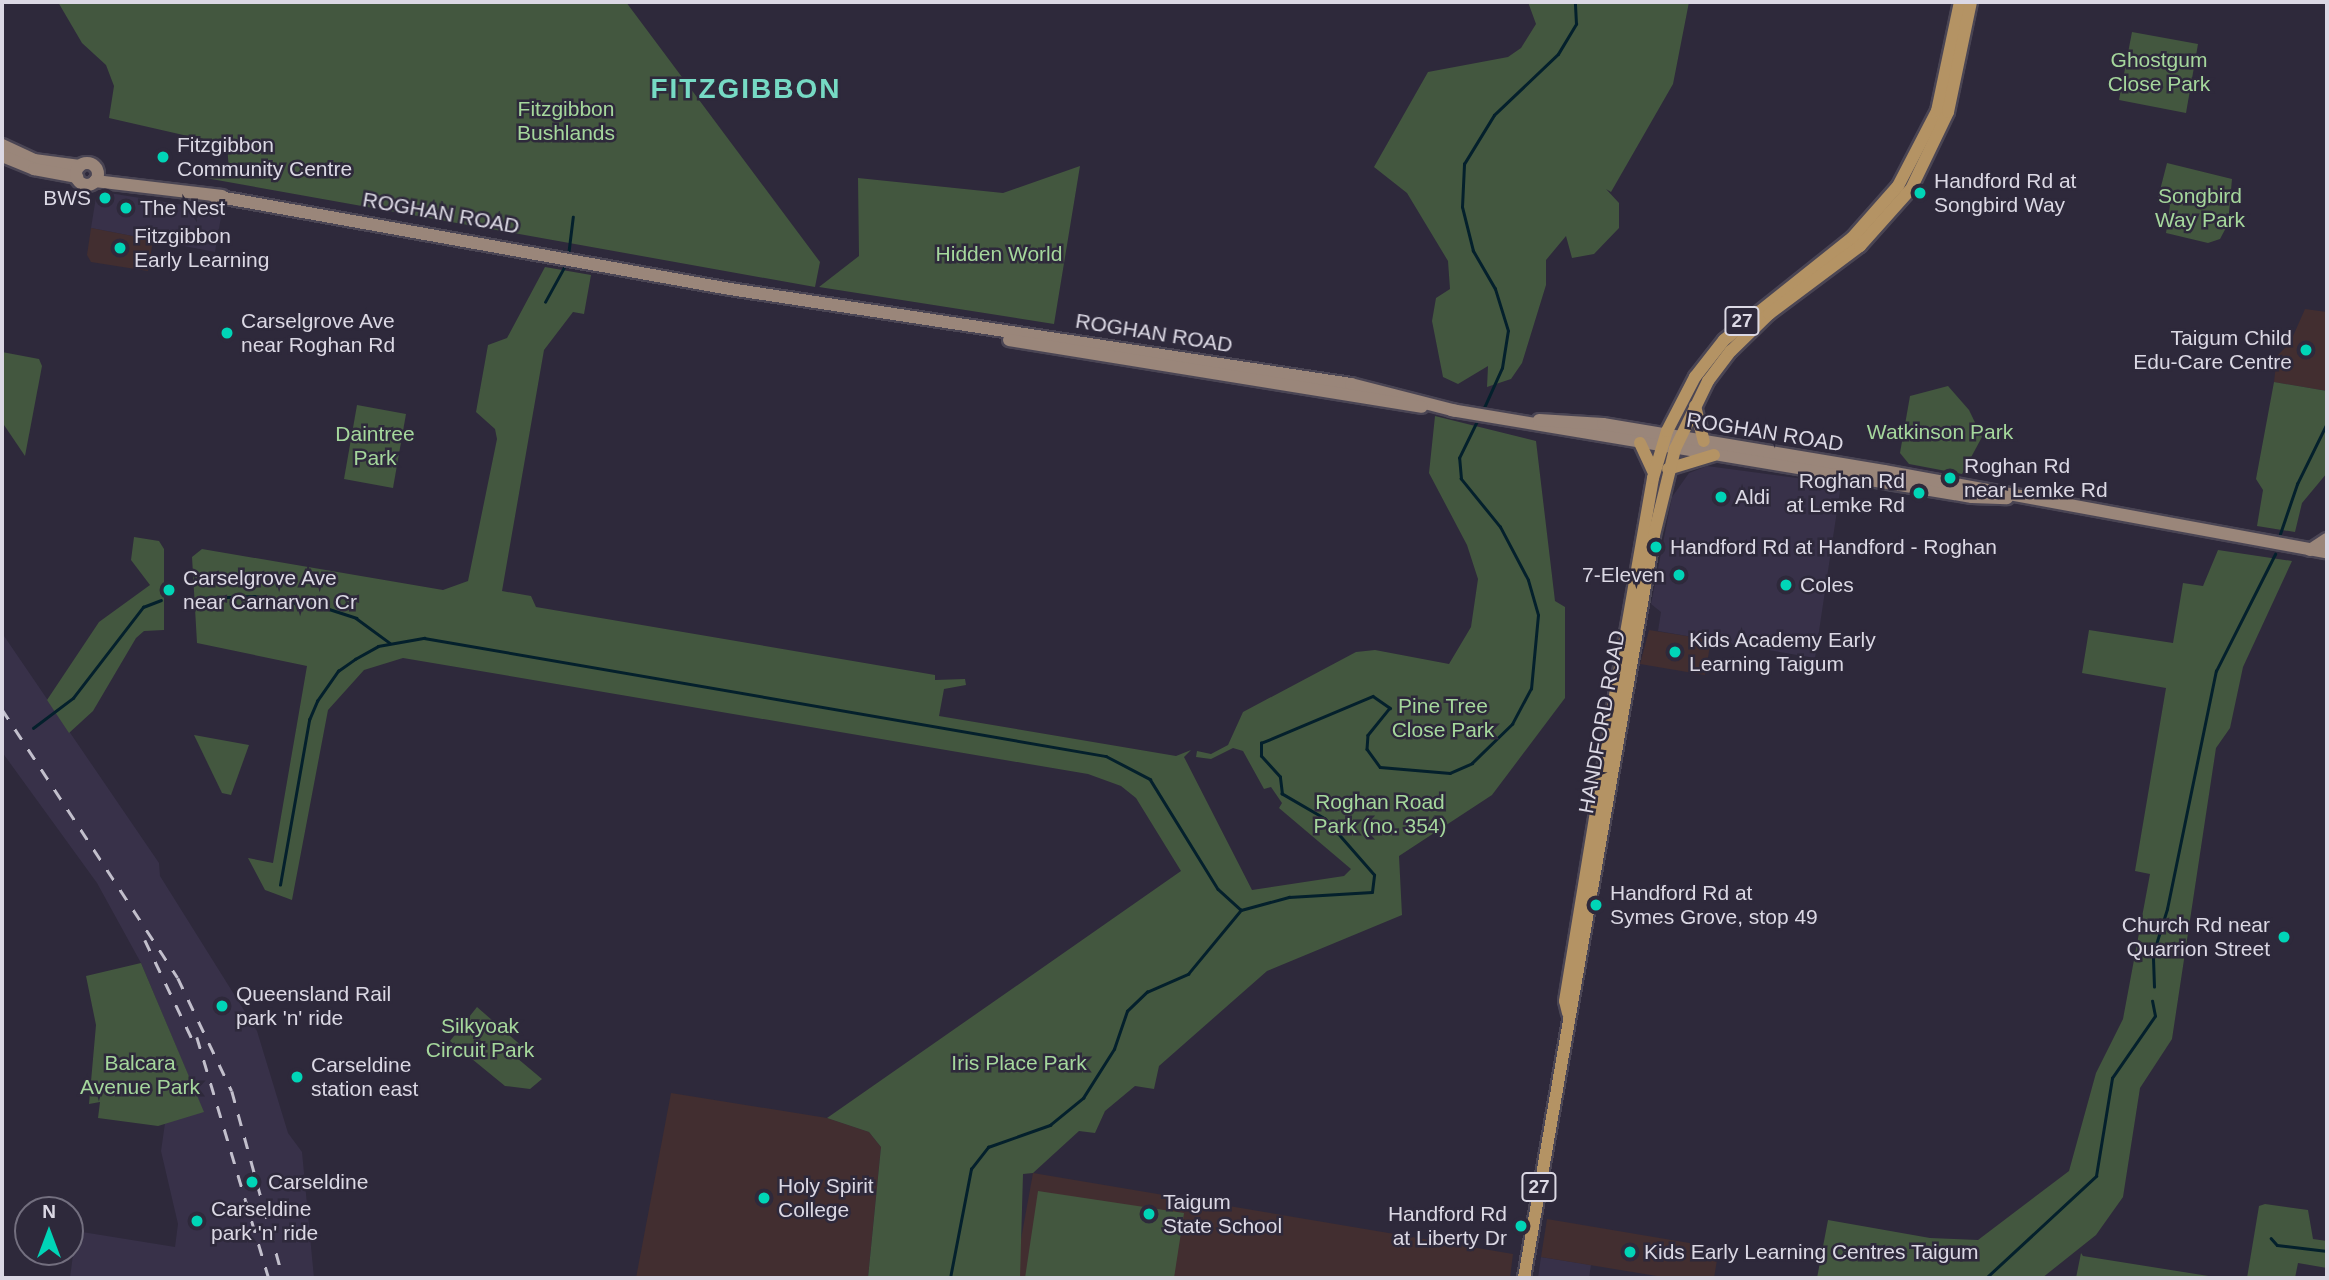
<!DOCTYPE html>
<style>
body{margin:0}
#map{position:relative;width:2329px;height:1280px;overflow:hidden;background:#2e293b;font-family:Helvetica,sans-serif}
div>[style]{position:absolute}
[style*='--x']{left:calc(var(--x)*1px);top:calc(var(--y)*1px);width:calc(var(--w)*1px);rotate:calc(var(--a)*1deg)}
.built>*{inset:0;background:#383149}
.education>*{inset:0;background:#422e30}
.green>*{inset:0;background:#43573f}
.stream>*{height:2.5px;margin:-1.25px;padding:0 1.25px;transform-origin:1.25px;border-radius:1.25px;background:#04202c}
.roads{filter:drop-shadow(2px 0 #4a4554) drop-shadow(-2px 0 #4a4554) drop-shadow(0 2px #4a4554) drop-shadow(0 -2px #4a4554)}
.secondary>*{height:12px;margin:-6px;padding:0 6px;transform-origin:6px;border-radius:6px;background:#9a867a}
.secondary>.ring{margin:-6px;padding:0;box-sizing:content-box;background:none;border:12px solid #9a867a;border-radius:50%}
.primary>*{height:12px;margin:-6px;padding:0 6px;transform-origin:6px;border-radius:6px;background:#b49364}
.rail>*{height:2.5px;margin-top:-1.25px;transform-origin:0;background:repeating-linear-gradient(90deg,#c2bfcc 0 12px,transparent 0 24px)}
.dots>*{width:19px;height:19px;translate:-50% -50%;box-sizing:border-box;border:4px solid #2e293b;border-radius:50%}
span{translate:-50% -50%;white-space:nowrap;text-align:center;line-height:1.15;-webkit-text-stroke:5px #2e293b;paint-order:stroke}
.shield-label span{padding:2px 5px;background:#2e293b;border:2px solid;border-radius:5px;-webkit-text-stroke-width:0}
.shield-label{font-size:19px;color:#dbd8e4;font-weight:700}
.park-label{font-size:21px;color:#a5d79c}
.poi-label{font-size:21px;color:#dbd8e4}
.left{translate:0 -50%;text-align:left}
.right{translate:-100% -50%;text-align:right}
.street-label{font-size:21px;color:#dbd8e4}
.district-label{font-size:28px;color:#76dac4;font-weight:700;letter-spacing:2px}
.frame{position:absolute;inset:0;border:4px solid #dbd8e4;pointer-events:none}
.north{position:absolute;left:14px;top:1196px;width:70px;height:70px;box-sizing:border-box;background:#2e293b;border:2px solid #736f7f;border-radius:50%;rotate:0deg;font-size:19px;font-weight:700;line-height:28px;text-align:center;color:#dbd8e4}
.north::after{content:'';display:block;margin:auto;width:24px;height:32px;background:#00d5b7;clip-path:polygon(50% 0,100% 100%,50% 72%,0 100%)}
</style>
<div id="map">
<div class="built">
<div style="clip-path:polygon(103px 192px,215px 210px,221px 217px,215px 252px,91px 228px,96px 197px)"></div>
<div style="clip-path:polygon(1707px 466px,1841px 484px,1815px 658px,1658px 631px,1661px 612px,1651px 604px,1672px 497px,1689px 473px)"></div>
<div style="clip-path:polygon(2px 633px,159px 863px,160px 876px,257px 1031px,288px 1133px,302px 1152px,314px 1278px,70px 1278px,76px 1231px,175px 1247px,178px 1224px,161px 1151px,165px 1123px,203px 1111px,141px 963px,97px 883px,2px 752px)"></div>
<div style="clip-path:polygon(1541px 1257px,1591px 1265px,1589px 1278px,1538px 1278px)"></div>
</div>
<div class="education">
<div style="clip-path:polygon(91px 228px,153px 240px,148px 271px,91px 262px,87px 255px)"></div>
<div style="clip-path:polygon(2305px 309px,2327px 312px,2327px 391px,2274px 382px,2277px 356px,2290px 343px)"></div>
<div style="clip-path:polygon(1649px 630px,1711px 640px,1705px 675px,1640px 664px)"></div>
<div style="clip-path:polygon(671px 1093px,827px 1118px,869px 1132px,881px 1147px,868px 1278px,636px 1278px)"></div>
<div style="clip-path:polygon(1033px 1173px,1513px 1254px,1510px 1278px,1014px 1278px)"></div>
<div style="clip-path:polygon(1547px 1219px,1719px 1248px,1714px 1278px,1669px 1278px,1541px 1257px)"></div>
</div>
<div class="green">
<div style="clip-path:polygon(58px 2px,626px 2px,820px 262px,815px 287px,200px 177px,198px 170px,229px 170px,227px 145px,109px 118px,114px 86px,106px 65px,82px 43px)"></div>
<div style="clip-path:polygon(1528px 2px,1689px 2px,1673px 84px,1611px 192px,1606px 189px,1619px 203px,1619px 228px,1594px 254px,1572px 258px,1566px 236px,1546px 260px,1546px 285px,1522px 363px,1511px 379px,1487px 387px,1488px 366px,1458px 384px,1443px 377px,1432px 321px,1436px 298px,1450px 289px,1448px 261px,1407px 193px,1374px 167px,1428px 72px,1508px 57px,1521px 48px,1536px 24px)"></div>
<div style="clip-path:polygon(2132px 32px,2198px 44px,2186px 113px,2119px 100px)"></div>
<div style="clip-path:polygon(2167px 163px,2232px 179px,2228px 224px,2220px 239px,2208px 243px,2166px 233px,2170px 205px,2157px 202px)"></div>
<div style="clip-path:polygon(1080px 166px,1054px 324px,819px 287px,859px 256px,858px 178px,1003px 193px)"></div>
<div style="clip-path:polygon(545px 267px,591px 275px,584px 314px,573px 312px,544px 350px,502px 591px,531px 596px,536px 607px,935px 675px,935px 680px,965px 679px,966px 685px,944px 689px,939px 716px,1176px 756px,1191px 750px,1184px 757px,1252px 890px,1344px 876px,1351px 869px,1279px 808px,1282px 803px,1271px 787px,1264px 789px,1243px 751px,1233px 748px,1211px 759px,1196px 757px,1197px 751px,1211px 754px,1228px 745px,1243px 712px,1356px 652px,1375px 650px,1449px 664px,1471px 627px,1478px 579px,1467px 545px,1429px 473px,1435px 416px,1536px 441px,1555px 601px,1565px 607px,1565px 698px,1492px 795px,1399px 856px,1402px 915px,1267px 971px,1159px 1066px,1154px 1089px,1135px 1086px,1105px 1111px,1095px 1133px,1079px 1131px,1033px 1173px,1023px 1174px,1020px 1278px,868px 1278px,881px 1147px,869px 1132px,827px 1118px,1181px 871px,1136px 798px,1121px 786px,1088px 774px,403px 658px,364px 670px,328px 710px,292px 900px,265px 890px,248px 858px,273px 863px,307px 666px,197px 643px,192px 557px,202px 549px,443px 590px,468px 581px,497px 439px,495px 429px,476px 412px,488px 345px,507px 338px)"></div>
<div style="clip-path:polygon(2px 352px,39px 359px,42px 366px,25px 456px,2px 422px)"></div>
<div style="clip-path:polygon(2274px 382px,2327px 391px,2327px 473px,2302px 503px,2295px 532px,2257px 526px,2263px 490px,2256px 479px)"></div>
<div style="clip-path:polygon(1948px 386px,1969px 410px,1982px 437px,1962px 474px,1909px 464px,1900px 453px,1910px 396px)"></div>
<div style="clip-path:polygon(357px 405px,406px 414px,393px 488px,344px 479px)"></div>
<div style="clip-path:polygon(134px 537px,159px 541px,164px 549px,164px 630px,144px 631px,136px 638px,93px 711px,69px 733px,47px 700px,99px 622px,150px 585px,131px 560px)"></div>
<div style="clip-path:polygon(2218px 550px,2292px 561px,2243px 667px,2230px 728px,2216px 748px,2172px 1039px,2140px 1088px,2123px 1197px,2096px 1235px,2042px 1278px,1817px 1278px,1828px 1220px,1930px 1238px,1978px 1240px,2069px 1171px,2096px 1073px,2123px 1019px,2150px 874px,2135px 871px,2166px 688px,2082px 673px,2089px 630px,2173px 643px,2183px 583px,2203px 586px)"></div>
<div style="clip-path:polygon(194px 735px,249px 745px,231px 795px,222px 793px)"></div>
<div style="clip-path:polygon(141px 963px,204px 1112px,158px 1126px,98px 1118px,100px 1102px,89px 1104px,96px 1025px,86px 976px)"></div>
<div style="clip-path:polygon(477px 1007px,524px 1048px,517px 1058px,542px 1079px,530px 1089px,505px 1086px,450px 1041px)"></div>
<div style="clip-path:polygon(1038px 1191px,1184px 1213px,1174px 1278px,1025px 1278px)"></div>
<div style="clip-path:polygon(2265px 1204px,2308px 1210px,2313px 1239px,2327px 1241px,2327px 1268px,2298px 1263px,2295px 1278px,2247px 1278px,2259px 1206px)"></div>
<div style="clip-path:polygon(2081px 1253px,2083px 1256px,2221px 1278px,2076px 1278px)"></div>
</div>
<div class="stream">
<div style="--x:568;--y:256;--w:39;--a:-83"></div>
<div style="--x:545;--y:302;--w:46;--a:-61.2"></div>
<div style="--x:1483;--y:410;--w:46;--a:-65.7"></div>
<div style="--x:1502;--y:368;--w:37;--a:-81"></div>
<div style="--x:1508;--y:331;--w:44;--a:-107.2"></div>
<div style="--x:1495;--y:289;--w:44;--a:-120.1"></div>
<div style="--x:1473;--y:251;--w:45;--a:-104"></div>
<div style="--x:1462;--y:207;--w:43;--a:-87.3"></div>
<div style="--x:1464;--y:164;--w:57;--a:-58.5"></div>
<div style="--x:1494;--y:115;--w:88;--a:-43.6"></div>
<div style="--x:1558;--y:54;--w:35;--a:-59"></div>
<div style="--x:1576;--y:24;--w:22;--a:-93"></div>
<div style="--x:2280;--y:534;--w:53;--a:-71.2"></div>
<div style="--x:2297;--y:484;--w:68;--a:-63.8"></div>
<div style="--x:198;--y:598;--w:56;--a:-2"></div>
<div style="--x:254;--y:596;--w:73;--a:9.5"></div>
<div style="--x:326;--y:608;--w:32;--a:18"></div>
<div style="--x:356;--y:618;--w:42;--a:36.3"></div>
<div style="--x:33;--y:728;--w:50;--a:-36.9"></div>
<div style="--x:73;--y:698;--w:115;--a:-52.4"></div>
<div style="--x:143;--y:607;--w:19;--a:-21"></div>
<div style="--x:280;--y:885;--w:168;--a:-80"></div>
<div style="--x:309;--y:720;--w:21;--a:-67"></div>
<div style="--x:317;--y:701;--w:37;--a:-55"></div>
<div style="--x:338;--y:671;--w:21;--a:-35"></div>
<div style="--x:355;--y:659;--w:26;--a:-29"></div>
<div style="--x:378;--y:646;--w:47;--a:-9.9"></div>
<div style="--x:424;--y:638;--w:692;--a:9.82"></div>
<div style="--x:1106;--y:756;--w:50;--a:27.6"></div>
<div style="--x:1150;--y:779;--w:129;--a:58.3"></div>
<div style="--x:1218;--y:889;--w:31;--a:42"></div>
<div style="--x:2154;--y:987;--w:33;--a:-92"></div>
<div style="--x:2153;--y:954;--w:47;--a:-72.7"></div>
<div style="--x:2167;--y:909;--w:243;--a:-78.4"></div>
<div style="--x:2216;--y:671;--w:131;--a:-63.2"></div>
<div style="--x:2271;--y:1238;--w:9;--a:49"></div>
<div style="--x:2277;--y:1245;--w:50;--a:6.8"></div>
<div style="--x:950;--y:1278;--w:111;--a:-79.1"></div>
<div style="--x:971;--y:1169;--w:28;--a:-52"></div>
<div style="--x:988;--y:1147;--w:66;--a:-19.5"></div>
<div style="--x:1050;--y:1125;--w:43;--a:-39.3"></div>
<div style="--x:1083;--y:1098;--w:58;--a:-57.7"></div>
<div style="--x:1114;--y:1049;--w:40;--a:-71.1"></div>
<div style="--x:1127;--y:1011;--w:28;--a:-44"></div>
<div style="--x:1147;--y:992;--w:45;--a:-23.7"></div>
<div style="--x:1188;--y:974;--w:83;--a:-50.4"></div>
<div style="--x:1241;--y:910;--w:50;--a:-15.2"></div>
<div style="--x:1289;--y:897;--w:83;--a:-3.4"></div>
<div style="--x:1372;--y:892;--w:17;--a:-83"></div>
<div style="--x:1374;--y:875;--w:74;--a:-131.2"></div>
<div style="--x:1325;--y:819;--w:50;--a:-149.8"></div>
<div style="--x:1282;--y:794;--w:17;--a:-97"></div>
<div style="--x:1280;--y:777;--w:28;--a:-132"></div>
<div style="--x:1261;--y:756;--w:13;--a:-90"></div>
<div style="--x:1261;--y:743;--w:121;--a:-22.8"></div>
<div style="--x:1373;--y:696;--w:21;--a:35"></div>
<div style="--x:1390;--y:708;--w:35;--a:129"></div>
<div style="--x:1368;--y:735;--w:14;--a:94"></div>
<div style="--x:1367;--y:749;--w:22;--a:54"></div>
<div style="--x:1380;--y:767;--w:70;--a:4.9"></div>
<div style="--x:1450;--y:773;--w:24;--a:-24"></div>
<div style="--x:1472;--y:763;--w:56;--a:-44.3"></div>
<div style="--x:1512;--y:724;--w:40;--a:-62"></div>
<div style="--x:1531;--y:689;--w:74;--a:-84.6"></div>
<div style="--x:1538;--y:615;--w:36;--a:-106"></div>
<div style="--x:1528;--y:580;--w:60;--a:-117.8"></div>
<div style="--x:1500;--y:527;--w:62;--a:-129.1"></div>
<div style="--x:1461;--y:479;--w:21;--a:-95"></div>
<div style="--x:1459;--y:458;--w:43;--a:-64"></div>
<div style="--x:1986;--y:1278;--w:150;--a:-42.8"></div>
<div style="--x:2096;--y:1176;--w:99;--a:-80.7"></div>
<div style="--x:2112;--y:1078;--w:75;--a:-55.3"></div>
<div style="--x:2155;--y:1016;--w:15;--a:-101"></div>
</div>
<div class="roads">
<div class="secondary">
<div style="--x:2;--y:145;--w:35;--a:25"></div>
<div style="--x:34;--y:160;--w:46;--a:7.4"></div>
<div style="--x:2;--y:156;--w:35;--a:22"></div>
<div style="--x:34;--y:169;--w:44;--a:10.5"></div>
<div class="ring" style="left:76px;top:163px;width:10px;height:10px"></div>
<div style="--x:95;--y:181;--w:128;--a:6.7"></div>
<div style="--x:214;--y:196;--w:524;--a:10.22"></div>
<div style="--x:730;--y:289;--w:628;--a:8.7"></div>
<div style="--x:1351;--y:384;--w:108;--a:14.4"></div>
<div style="--x:1009;--y:340;--w:418;--a:9.2"></div>
<div style="--x:1451;--y:410;--w:528;--a:9.48"></div>
<div style="--x:1972;--y:497;--w:35;--a:2"></div>
<div style="--x:1539;--y:420;--w:64;--a:3.6"></div>
<div style="--x:1603;--y:424;--w:285;--a:9.5"></div>
<div style="--x:1884;--y:471;--w:450;--a:10.4"></div>
<div style="--x:2310;--y:550;--w:20;--a:-33"></div>
</div>
<div class="primary">
<div style="--x:1695;--y:406;--w:36;--a:76"></div>
<div style="--x:1640;--y:443;--w:33;--a:65"></div>
<div style="--x:1668;--y:469;--w:48;--a:-16.9"></div>
<div style="--x:1568;--y:1013;--w:12;--a:-104"></div>
<div style="--x:1565;--y:1001;--w:332;--a:-80.7"></div>
<div style="--x:1619;--y:673;--w:198;--a:-80.1"></div>
<div style="--x:1653;--y:478;--w:49;--a:-73.4"></div>
<div style="--x:1667;--y:431;--w:61;--a:-62.6"></div>
<div style="--x:1695;--y:377;--w:47;--a:-51.9"></div>
<div style="--x:1724;--y:340;--w:164;--a:-38.6"></div>
<div style="--x:1852;--y:238;--w:69;--a:-48.5"></div>
<div style="--x:1898;--y:186;--w:85;--a:-62.5"></div>
<div style="--x:1937;--y:111;--w:111;--a:-78.1"></div>
<div style="--x:1524;--y:1278;--w:754;--a:-80.08"></div>
<div style="--x:1654;--y:535;--w:89;--a:-76.3"></div>
<div style="--x:1675;--y:449;--w:76;--a:-64.1"></div>
<div style="--x:1708;--y:381;--w:38;--a:-53"></div>
<div style="--x:1731;--y:351;--w:53;--a:-44.2"></div>
<div style="--x:1769;--y:314;--w:114;--a:-36.8"></div>
<div style="--x:1860;--y:246;--w:76;--a:-48.2"></div>
<div style="--x:1911;--y:189;--w:85;--a:-64.3"></div>
<div style="--x:1948;--y:112;--w:112;--a:-78.2"></div>
</div>
</div>
<div class="rail">
<div style="--x:2;--y:709;--w:321;--a:56.8"></div>
<div style="--x:178;--y:978;--w:125;--a:64.5"></div>
<div style="--x:232;--y:1091;--w:194;--a:74.7"></div>
<div style="--x:145;--y:940;--w:119;--a:64.5"></div>
<div style="--x:197;--y:1037;--w:252;--a:73.4"></div>
</div>
<div class="dots">
<div style="left:163px;top:157px;background:#00d5b7"></div>
<div style="left:1920px;top:193px;background:#00d5b7"></div>
<div style="left:105px;top:198px;background:#00d5b7"></div>
<div style="left:126px;top:208px;background:#00d5b7"></div>
<div style="left:120px;top:248px;background:#00d5b7"></div>
<div style="left:227px;top:333px;background:#00d5b7"></div>
<div style="left:2306px;top:350px;background:#00d5b7"></div>
<div style="left:1950px;top:478px;background:#00d5b7"></div>
<div style="left:1919px;top:493px;background:#00d5b7"></div>
<div style="left:1721px;top:497px;background:#00d5b7"></div>
<div style="left:1656px;top:547px;background:#00d5b7"></div>
<div style="left:1679px;top:575px;background:#00d5b7"></div>
<div style="left:1786px;top:585px;background:#00d5b7"></div>
<div style="left:169px;top:590px;background:#00d5b7"></div>
<div style="left:1675px;top:652px;background:#00d5b7"></div>
<div style="left:1596px;top:905px;background:#00d5b7"></div>
<div style="left:2284px;top:937px;background:#00d5b7"></div>
<div style="left:222px;top:1006px;background:#00d5b7"></div>
<div style="left:297px;top:1077px;background:#00d5b7"></div>
<div style="left:252px;top:1182px;background:#00d5b7"></div>
<div style="left:764px;top:1198px;background:#00d5b7"></div>
<div style="left:1149px;top:1214px;background:#00d5b7"></div>
<div style="left:197px;top:1221px;background:#00d5b7"></div>
<div style="left:1521px;top:1226px;background:#00d5b7"></div>
<div style="left:1630px;top:1252px;background:#00d5b7"></div>
</div>
<div class="shield-label">
<span style="left:1742px;top:321px">27</span>
<span style="left:1539px;top:1187px">27</span>
</div>
<div class="park-label">
<span style="left:2159px;top:72px">Ghostgum<br>Close Park</span>
<span style="left:566px;top:121px">Fitzgibbon<br>Bushlands</span>
<span style="left:2200px;top:208px">Songbird<br>Way Park</span>
<span style="left:999px;top:254px">Hidden World</span>
<span style="left:1940px;top:432px">Watkinson Park</span>
<span style="left:375px;top:446px">Daintree<br>Park</span>
<span style="left:1443px;top:718px">Pine Tree<br>Close Park</span>
<span style="left:1380px;top:814px">Roghan Road<br>Park (no. 354)</span>
<span style="left:480px;top:1038px">Silkyoak<br>Circuit Park</span>
<span style="left:140px;top:1075px">Balcara<br>Avenue Park</span>
<span style="left:1019px;top:1063px">Iris Place Park</span>
</div>
<div class="poi-label">
<span class="left" style="left:177px;top:157px">Fitzgibbon<br>Community Centre</span>
<span class="left" style="left:1934px;top:193px">Handford Rd at<br>Songbird Way</span>
<span class="right" style="left:91px;top:198px">BWS</span>
<span class="left" style="left:140px;top:208px">The Nest</span>
<span class="left" style="left:134px;top:248px">Fitzgibbon<br>Early Learning</span>
<span class="left" style="left:241px;top:333px">Carselgrove Ave<br>near Roghan Rd</span>
<span class="right" style="left:2292px;top:350px">Taigum Child<br>Edu-Care Centre</span>
<span class="left" style="left:1964px;top:478px">Roghan Rd<br>near Lemke Rd</span>
<span class="right" style="left:1905px;top:493px">Roghan Rd<br>at Lemke Rd</span>
<span class="left" style="left:1735px;top:497px">Aldi</span>
<span class="left" style="left:1670px;top:547px">Handford Rd at Handford - Roghan</span>
<span class="right" style="left:1665px;top:575px">7-Eleven</span>
<span class="left" style="left:183px;top:590px">Carselgrove Ave<br>near Carnarvon Cr</span>
<span class="left" style="left:1800px;top:585px">Coles</span>
<span class="left" style="left:1689px;top:652px">Kids Academy Early<br>Learning Taigum</span>
<span class="left" style="left:1610px;top:905px">Handford Rd at<br>Symes Grove, stop 49</span>
<span class="right" style="left:2270px;top:937px">Church Rd near<br>Quarrion Street</span>
<span class="left" style="left:236px;top:1006px">Queensland Rail<br>park 'n' ride</span>
<span class="left" style="left:311px;top:1077px">Carseldine<br>station east</span>
<span class="left" style="left:268px;top:1182px">Carseldine</span>
<span class="left" style="left:778px;top:1198px">Holy Spirit<br>College</span>
<span class="left" style="left:1163px;top:1214px">Taigum<br>State School</span>
<span class="left" style="left:211px;top:1221px">Carseldine<br>park 'n' ride</span>
<span class="right" style="left:1507px;top:1226px">Handford Rd<br>at Liberty Dr</span>
<span class="left" style="left:1644px;top:1252px">Kids Early Learning Centres Taigum</span>
</div>
<div class="street-label">
<span style="left:441px;top:213px;rotate:10deg">ROGHAN ROAD</span>
<span style="left:1154px;top:333px;rotate:9deg">ROGHAN ROAD</span>
<span style="left:1765px;top:432px;rotate:9deg">ROGHAN ROAD</span>
<span style="left:1602px;top:722px;rotate:-80deg">HANDFORD ROAD</span>
</div>
<div class="district-label">
<span style="left:746px;top:89px">FITZGIBBON</span>
</div>
<div class="frame"></div>
<div class="north">N</div>
</div>
